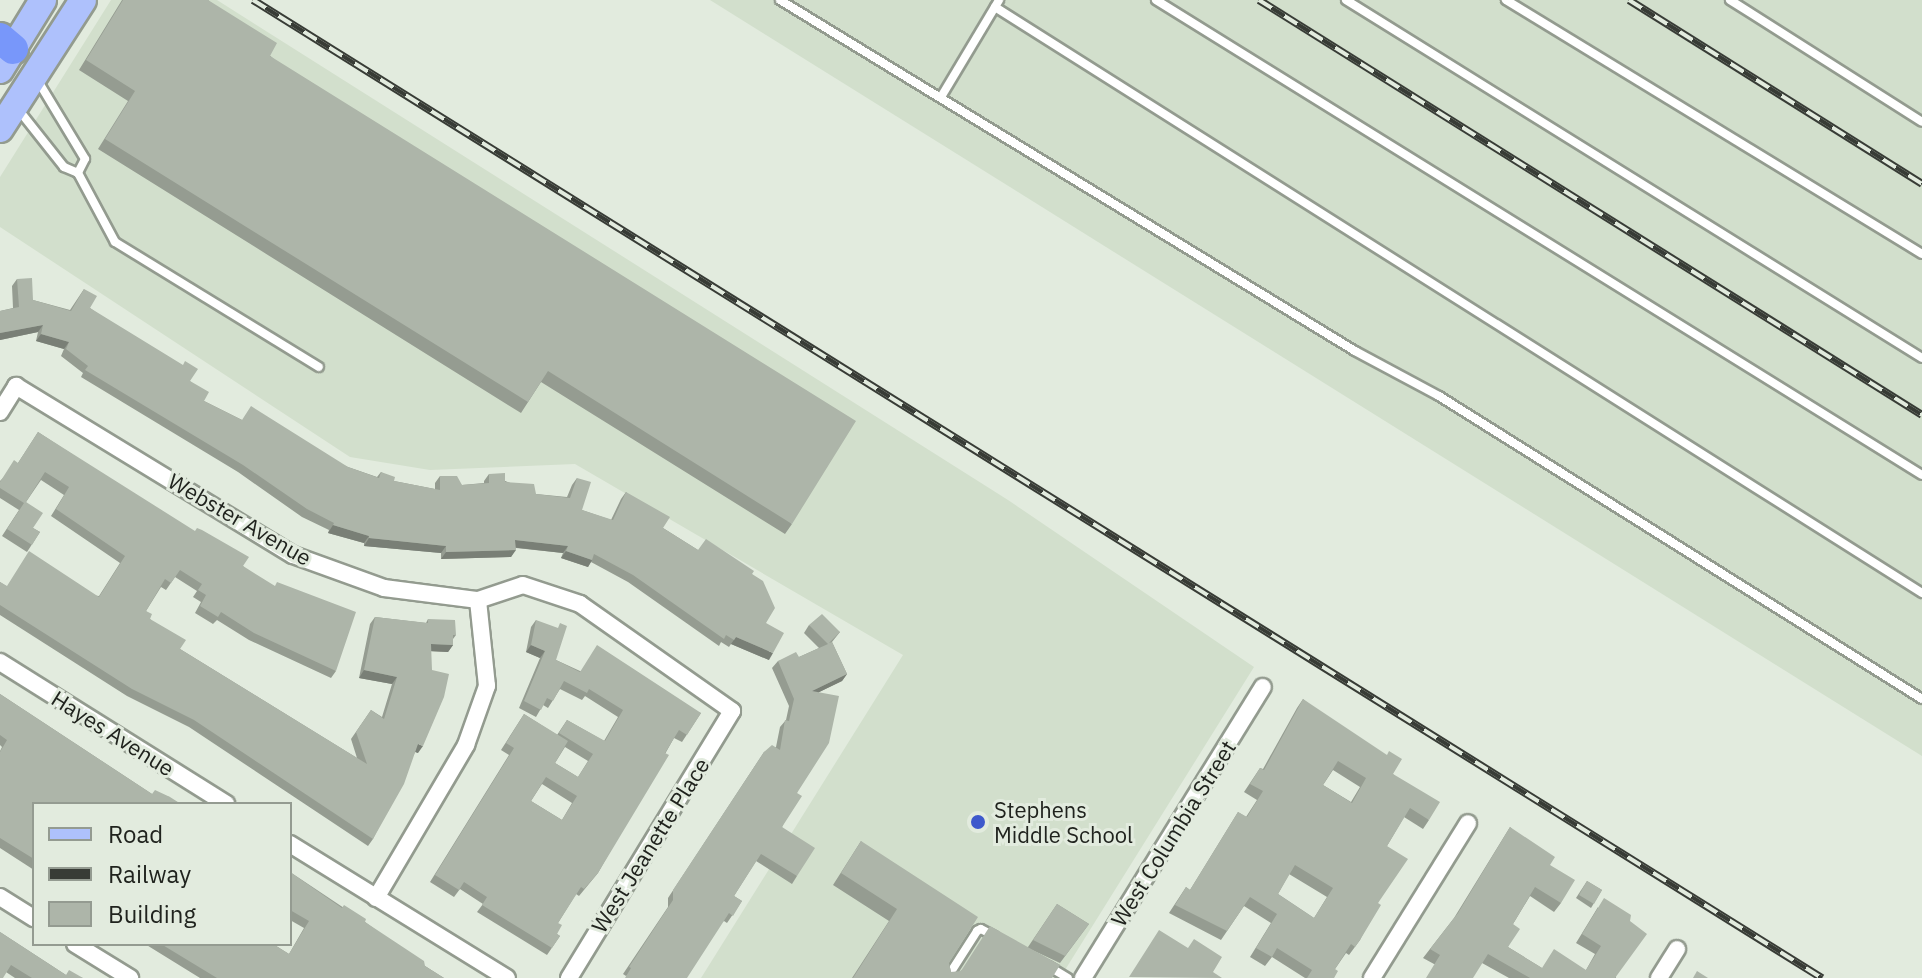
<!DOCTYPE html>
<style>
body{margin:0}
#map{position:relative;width:1922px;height:978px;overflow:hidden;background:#e2ebde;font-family:"IBM Plex Sans",sans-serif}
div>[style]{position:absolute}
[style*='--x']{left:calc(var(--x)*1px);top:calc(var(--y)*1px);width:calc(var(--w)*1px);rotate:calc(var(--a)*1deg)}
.built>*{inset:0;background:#d2dfcc}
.roads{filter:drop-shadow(2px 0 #939b8f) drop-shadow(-2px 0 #939b8f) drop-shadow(0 2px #939b8f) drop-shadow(0 -2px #939b8f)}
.service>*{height:8px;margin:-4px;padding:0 4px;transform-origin:4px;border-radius:4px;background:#fff}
.minor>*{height:16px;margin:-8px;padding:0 8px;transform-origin:8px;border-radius:8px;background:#fff}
.primary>*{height:26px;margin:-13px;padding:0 13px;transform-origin:13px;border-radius:13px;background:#aec1fc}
.motorway>*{height:30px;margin:-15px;padding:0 15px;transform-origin:15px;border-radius:15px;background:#7897fa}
.rail>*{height:8px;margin-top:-4px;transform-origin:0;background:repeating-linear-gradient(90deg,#e2ebde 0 15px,#383c36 0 30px);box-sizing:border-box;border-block:2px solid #383c36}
.wall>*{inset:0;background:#959c91}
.shaded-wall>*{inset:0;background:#797f76}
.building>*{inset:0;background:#adb5a9}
.dots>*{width:22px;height:22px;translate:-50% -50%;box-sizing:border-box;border:4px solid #e2ebde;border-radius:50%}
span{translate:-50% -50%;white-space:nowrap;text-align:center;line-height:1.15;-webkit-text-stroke:6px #e2ebde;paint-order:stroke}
.street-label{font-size:22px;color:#20231e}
.poi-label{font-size:22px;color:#20231e}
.left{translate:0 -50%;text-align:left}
.legend{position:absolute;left:32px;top:802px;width:260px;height:144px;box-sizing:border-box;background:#e2ebde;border:2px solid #949b91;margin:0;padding:10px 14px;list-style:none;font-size:24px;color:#20231e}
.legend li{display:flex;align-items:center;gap:16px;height:40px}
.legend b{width:40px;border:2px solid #949b91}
</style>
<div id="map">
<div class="built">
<div style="clip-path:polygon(111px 0,217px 0,1008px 500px,1254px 667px,1060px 978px,701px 978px,903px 655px,575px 464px,430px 470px,350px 457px,0 227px,0 177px)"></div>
<div style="clip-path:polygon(710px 0,1922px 0,1922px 756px)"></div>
</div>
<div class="roads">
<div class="service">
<div style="--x:780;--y:0;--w:674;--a:31.4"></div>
<div style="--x:1355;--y:351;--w:95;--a:28.2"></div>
<div style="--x:1439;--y:396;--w:570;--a:32.1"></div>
<div style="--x:1156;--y:0;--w:901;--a:31.8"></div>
<div style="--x:1346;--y:0;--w:678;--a:31.86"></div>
<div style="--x:1506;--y:0;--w:487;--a:31.4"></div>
<div style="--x:1730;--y:0;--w:227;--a:32.4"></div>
<div style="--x:995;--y:7;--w:1097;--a:32.3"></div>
<div style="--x:38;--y:81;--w:91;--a:58.9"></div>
<div style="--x:85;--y:159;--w:16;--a:117"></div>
<div style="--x:941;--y:97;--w:113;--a:-59.1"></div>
<div style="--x:18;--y:109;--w:74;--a:51.6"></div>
<div style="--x:64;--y:167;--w:15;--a:23"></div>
<div style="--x:78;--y:173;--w:78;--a:61.8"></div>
<div style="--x:115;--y:242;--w:239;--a:31.5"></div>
<div style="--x:1048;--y:966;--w:23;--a:31"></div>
<div style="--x:947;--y:978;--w:56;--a:-57.4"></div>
<div style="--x:977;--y:931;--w:4;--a:-27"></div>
<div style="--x:981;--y:929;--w:15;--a:28"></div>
</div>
<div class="minor">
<div style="--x:0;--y:412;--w:31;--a:-58"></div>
<div style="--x:16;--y:386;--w:324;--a:31.4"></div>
<div style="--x:293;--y:555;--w:97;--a:19.9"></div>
<div style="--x:384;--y:588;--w:95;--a:7.3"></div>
<div style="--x:478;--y:600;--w:47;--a:-18.4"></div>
<div style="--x:523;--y:585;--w:60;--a:18.4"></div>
<div style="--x:580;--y:604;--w:186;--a:35.1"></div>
<div style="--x:732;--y:711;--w:313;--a:121.4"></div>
<div style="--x:0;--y:662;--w:267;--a:32.1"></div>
<div style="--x:290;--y:844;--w:255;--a:31.7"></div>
<div style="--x:0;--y:897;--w:40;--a:32"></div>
<div style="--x:376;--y:898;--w:178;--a:-59.5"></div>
<div style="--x:466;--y:745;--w:63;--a:-70.4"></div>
<div style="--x:487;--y:686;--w:86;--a:-96"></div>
<div style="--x:75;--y:944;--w:65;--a:31.7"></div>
<div style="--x:1083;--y:978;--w:342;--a:-58.3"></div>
<div style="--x:1372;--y:978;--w:182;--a:-58.2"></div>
<div style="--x:1659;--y:978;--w:34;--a:-58"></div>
</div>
<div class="primary">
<div style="--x:0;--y:70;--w:82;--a:-58.4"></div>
<div style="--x:0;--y:129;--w:153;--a:-57.2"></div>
</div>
<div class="motorway">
<div style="--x:0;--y:38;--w:17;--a:40"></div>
</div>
</div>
<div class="rail">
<div style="--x:253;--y:0;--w:1849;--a:31.94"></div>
<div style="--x:1259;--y:0;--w:782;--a:32.04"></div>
<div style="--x:1629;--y:0;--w:346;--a:32.1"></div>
</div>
<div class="wall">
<div style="clip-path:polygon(122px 0,208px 0,792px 524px,785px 534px,541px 382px,521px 413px,98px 149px,128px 101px,79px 70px)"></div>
<div style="clip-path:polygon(17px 279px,33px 300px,70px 310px,84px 289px,90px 308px,190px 381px,204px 401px,242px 420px,348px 467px,377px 477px,381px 472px,394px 481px,435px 489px,435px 483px,440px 476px,462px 485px,484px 483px,484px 481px,489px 474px,536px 494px,567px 497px,572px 485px,577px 478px,582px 510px,611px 520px,621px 499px,626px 492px,663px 528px,698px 550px,752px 574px,766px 623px,769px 660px,731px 644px,729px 647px,721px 642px,719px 646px,628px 582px,591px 562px,588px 567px,561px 558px,563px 553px,516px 548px,511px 557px,441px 559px,441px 553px,364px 546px,364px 543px,328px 533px,329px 530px,302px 517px,238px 472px,81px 377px,83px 373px,61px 356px,64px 349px,36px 341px,38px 332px,0 340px,0 311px,13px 308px,12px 286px)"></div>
<div style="clip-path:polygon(38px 432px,243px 566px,336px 671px,331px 678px,249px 640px,217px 620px,213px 624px,195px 613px,201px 602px,193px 597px,197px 591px,175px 577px,166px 590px,161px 587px,146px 611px,150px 619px,180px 649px,357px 758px,351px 739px,371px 710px,382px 717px,392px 684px,359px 678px,370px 624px,375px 617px,426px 623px,428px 619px,456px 635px,453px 639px,453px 645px,448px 652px,431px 651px,418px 753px,415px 752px,373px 839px,368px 846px,189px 727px,127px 696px,0 615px,0 582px,6px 586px,99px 596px,120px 563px,51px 516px,64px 495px,41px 480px,26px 502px,33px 528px,40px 532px,27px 552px,2px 536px,19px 510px,0 498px,0 481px,18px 463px)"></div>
<div style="clip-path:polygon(evenodd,536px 620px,556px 660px,580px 671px,701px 713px,682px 742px,674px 738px,598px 873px,579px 896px,576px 894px,558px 923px,557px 934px,560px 936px,547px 955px,477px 912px,483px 904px,460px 889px,454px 897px,430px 882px,509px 755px,501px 750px,524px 714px,557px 735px,567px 720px,604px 741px,618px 717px,585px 696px,582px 700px,560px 689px,548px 708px,543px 705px,536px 717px,519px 708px,540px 658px,526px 652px,531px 627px,536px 620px,565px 747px,588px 761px,578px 777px,555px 763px,565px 747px,536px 620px,542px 784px,572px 803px,562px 820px,531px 801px,542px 784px)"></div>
<div style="clip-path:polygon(809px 625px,840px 632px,832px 642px,847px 674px,842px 681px,819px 692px,797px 793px,782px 827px,797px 876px,792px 884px,756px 861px,734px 896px,742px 901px,727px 923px,724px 921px,626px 976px,623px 974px,668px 907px,668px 898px,764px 752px,776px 747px,780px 727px,786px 720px,789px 706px,772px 668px,778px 661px,799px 657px,819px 648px,804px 633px)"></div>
<div style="clip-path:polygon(0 694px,152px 794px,170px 797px,34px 804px,34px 870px,0 848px,0 751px,2px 747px,0 745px)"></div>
<div style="clip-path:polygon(evenodd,1303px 699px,1393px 774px,1429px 820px,1423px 829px,1404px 817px,1387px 846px,1378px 903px,1360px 940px,1349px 955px,1346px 953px,1335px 969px,1334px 978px,1305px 978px,1272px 957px,1265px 966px,1250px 957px,1271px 923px,1244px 906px,1221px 940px,1169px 913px,1186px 887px,1190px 890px,1238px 812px,1246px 817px,1257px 800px,1244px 792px,1260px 768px,1263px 769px,1297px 708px,1303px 699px,1333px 770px,1360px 787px,1351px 802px,1323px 785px,1333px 770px,1303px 699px,1289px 874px,1327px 897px,1314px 918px,1278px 894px,1289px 874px)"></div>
<div style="clip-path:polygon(1510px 827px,1550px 865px,1561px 903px,1554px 912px,1530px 896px,1513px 924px,1508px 947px,1542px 968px,1586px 970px,1595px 954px,1576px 943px,1598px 907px,1616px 978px,1509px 978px,1482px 963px,1434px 964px,1423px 958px,1454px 918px)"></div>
<div style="clip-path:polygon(861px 841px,949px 963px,951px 972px,960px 971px,1028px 947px,1057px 904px,1089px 924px,1060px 963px,1030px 949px,1060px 965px,852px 978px,889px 921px,833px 885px)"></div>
<div style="clip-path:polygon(290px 872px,365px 922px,425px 966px,444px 978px,200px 978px,145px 944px,273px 944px,289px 954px,304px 928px,290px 920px)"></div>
<div style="clip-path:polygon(1587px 881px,1602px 890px,1591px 908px,1576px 898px)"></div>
<div style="clip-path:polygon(0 932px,66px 975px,83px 978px,15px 978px,6px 972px)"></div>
</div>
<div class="shaded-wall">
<div style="clip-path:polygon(43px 325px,38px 332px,0 340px,0 333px)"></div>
<div style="clip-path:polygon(41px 334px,69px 342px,64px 349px,36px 341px)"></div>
<div style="clip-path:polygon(333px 525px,369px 536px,364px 543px,328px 533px)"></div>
<div style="clip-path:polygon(369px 538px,446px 546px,441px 553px,364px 546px)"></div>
<div style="clip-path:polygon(515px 540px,568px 546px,563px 553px,510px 547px)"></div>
<div style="clip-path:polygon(516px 550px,511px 557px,441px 559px,446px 552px)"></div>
<div style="clip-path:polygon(566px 551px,592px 560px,588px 567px,561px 558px)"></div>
<div style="clip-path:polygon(736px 637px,773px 653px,769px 660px,731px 644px)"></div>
<div style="clip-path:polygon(431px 644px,453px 645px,448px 652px,426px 651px)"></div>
<div style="clip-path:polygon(531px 645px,545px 651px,540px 658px,526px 652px)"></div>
<div style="clip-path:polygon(364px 670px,397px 677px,392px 684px,359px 678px)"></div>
<div style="clip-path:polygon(847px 674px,842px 681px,807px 698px,812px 691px)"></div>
<div style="clip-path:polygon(418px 744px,423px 746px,418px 753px,413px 751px)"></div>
</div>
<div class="building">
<div style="clip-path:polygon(123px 0,208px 0,277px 43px,270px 56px,856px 421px,792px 524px,548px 371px,528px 402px,105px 139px,135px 91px,86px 60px)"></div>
<div style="clip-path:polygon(32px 278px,33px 300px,71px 311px,84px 289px,97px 296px,90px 308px,183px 365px,185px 361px,198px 369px,190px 381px,209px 392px,204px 401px,242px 420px,251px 406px,348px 467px,379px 478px,381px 472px,395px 477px,394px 481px,440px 490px,440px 476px,457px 476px,462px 485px,489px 483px,489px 474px,505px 473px,505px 482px,534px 484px,536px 494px,570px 498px,577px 478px,591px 482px,582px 510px,613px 520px,626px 492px,670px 517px,663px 528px,698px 550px,706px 539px,754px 571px,752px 574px,763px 581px,775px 608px,766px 623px,784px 633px,773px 653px,736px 637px,734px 640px,726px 635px,724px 639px,633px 575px,594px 554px,592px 560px,566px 551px,568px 546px,515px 540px,516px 550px,446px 552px,446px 546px,369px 538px,369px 536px,333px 525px,334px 523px,307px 509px,243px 465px,85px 370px,88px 366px,66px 349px,69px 342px,41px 334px,43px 325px,0 333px,0 311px,19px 307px,17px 279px)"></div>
<div style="clip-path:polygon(38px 432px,195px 531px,197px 528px,202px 530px,249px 557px,243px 566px,275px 586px,277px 582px,356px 612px,336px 671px,254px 633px,221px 612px,218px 617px,200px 606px,206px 595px,198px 590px,202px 584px,180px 570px,171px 583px,165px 579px,146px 611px,152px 614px,150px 619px,186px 640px,180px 649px,367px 764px,356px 732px,371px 710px,384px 719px,397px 677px,364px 670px,375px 617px,428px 623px,428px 619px,455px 620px,456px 635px,453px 635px,453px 645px,431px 644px,432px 670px,449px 674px,444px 697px,423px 746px,418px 744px,404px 784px,373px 839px,194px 720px,132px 689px,0 605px,0 582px,7px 586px,29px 551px,99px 597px,125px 556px,56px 509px,69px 487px,45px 472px,26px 502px,43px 513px,33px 528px,40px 532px,32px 545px,7px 529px,24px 503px,0 488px,0 482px,14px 460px,18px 463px)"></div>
<div style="clip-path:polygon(822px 614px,840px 632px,829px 643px,832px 642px,847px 674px,812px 691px,839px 696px,829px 743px,797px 793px,802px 796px,782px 827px,815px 848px,797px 876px,761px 854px,734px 896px,742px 901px,733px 916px,729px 913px,687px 978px,625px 978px,631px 968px,629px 967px,673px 900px,673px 890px,764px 752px,772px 745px,780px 750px,785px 720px,789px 721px,794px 699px,778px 661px,796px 652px,799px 657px,828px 644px,809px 625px)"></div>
<div style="clip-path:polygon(evenodd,536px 620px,558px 628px,560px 623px,567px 626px,556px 660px,580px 672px,597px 645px,701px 713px,687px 735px,679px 730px,665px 753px,669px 755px,598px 873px,584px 889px,581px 887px,558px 923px,562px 925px,557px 934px,560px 936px,552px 948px,482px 905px,487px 897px,464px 882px,459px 890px,435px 875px,514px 748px,506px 743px,524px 714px,568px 741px,555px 763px,578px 777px,593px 754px,559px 733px,567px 720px,605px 741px,623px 710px,589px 689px,587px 693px,564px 681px,553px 701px,547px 698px,541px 710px,524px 701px,545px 651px,531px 645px,536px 620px,546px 777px,577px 796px,562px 820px,531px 801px,546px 777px)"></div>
<div style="clip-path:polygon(0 694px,152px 794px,155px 790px,170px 797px,181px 804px,34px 804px,34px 859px,0 838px,0 752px,7px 740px,0 735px)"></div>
<div style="clip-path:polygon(evenodd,1303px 699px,1387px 755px,1389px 751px,1402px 759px,1393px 774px,1440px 802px,1429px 820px,1410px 808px,1387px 846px,1408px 859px,1378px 903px,1381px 905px,1360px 940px,1355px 947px,1351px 944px,1335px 969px,1338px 971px,1334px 978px,1307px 978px,1312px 970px,1277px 948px,1272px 957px,1256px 948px,1277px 914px,1250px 897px,1227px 931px,1175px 905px,1186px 887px,1190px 890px,1238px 812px,1247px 817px,1263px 791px,1250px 784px,1260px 768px,1264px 770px,1303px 699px,1338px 761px,1366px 778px,1352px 803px,1323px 785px,1338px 761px,1303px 699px,1295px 865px,1333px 888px,1314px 918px,1278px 894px,1295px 865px)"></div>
<div style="clip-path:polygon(1510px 827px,1555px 857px,1550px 865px,1575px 880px,1561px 903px,1535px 887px,1513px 924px,1520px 929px,1508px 947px,1542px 968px,1554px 949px,1586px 970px,1601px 946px,1582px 934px,1604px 898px,1631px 915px,1630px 921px,1647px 934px,1615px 978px,1530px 978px,1488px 954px,1473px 978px,1426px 978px,1440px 955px,1430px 949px,1458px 913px)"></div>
<div style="clip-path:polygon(861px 841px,978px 917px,949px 963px,951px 972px,961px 971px,990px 926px,1060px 965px,1052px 978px,853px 978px,897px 909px,841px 873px)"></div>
<div style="clip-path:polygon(290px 872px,342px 908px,344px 905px,366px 919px,365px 922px,424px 961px,425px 966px,444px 978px,217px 978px,161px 944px,273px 944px,289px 954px,309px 921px,290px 910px)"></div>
<div style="clip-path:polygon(1587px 881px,1602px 890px,1594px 904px,1579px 895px)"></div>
<div style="clip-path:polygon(1057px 904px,1089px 924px,1065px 956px,1033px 940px)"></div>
<div style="clip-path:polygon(1159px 930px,1188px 948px,1194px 939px,1222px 957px,1213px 972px,1222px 978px,1129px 977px)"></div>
<div style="clip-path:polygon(0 932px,66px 975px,69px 970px,83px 978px,32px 978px,11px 965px,3px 978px,0 978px)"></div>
<div style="clip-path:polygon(1697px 971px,1708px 978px,1693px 978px)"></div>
</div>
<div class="dots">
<div style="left:978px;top:822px;background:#3e59cc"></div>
</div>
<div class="street-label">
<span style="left:240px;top:519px;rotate:30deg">Webster Avenue</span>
<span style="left:113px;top:733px;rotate:32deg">Hayes Avenue</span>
<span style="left:1173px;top:833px;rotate:-58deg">West Columbia Street</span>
<span style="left:650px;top:845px;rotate:-58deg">West Jeanette Place</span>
</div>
<div class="poi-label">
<span class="left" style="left:994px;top:822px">Stephens<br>Middle School</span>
</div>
<ul class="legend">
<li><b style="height:10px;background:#aec1fc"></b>Road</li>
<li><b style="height:10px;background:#383c36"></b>Railway</li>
<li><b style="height:22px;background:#adb5a9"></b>Building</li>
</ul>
</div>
